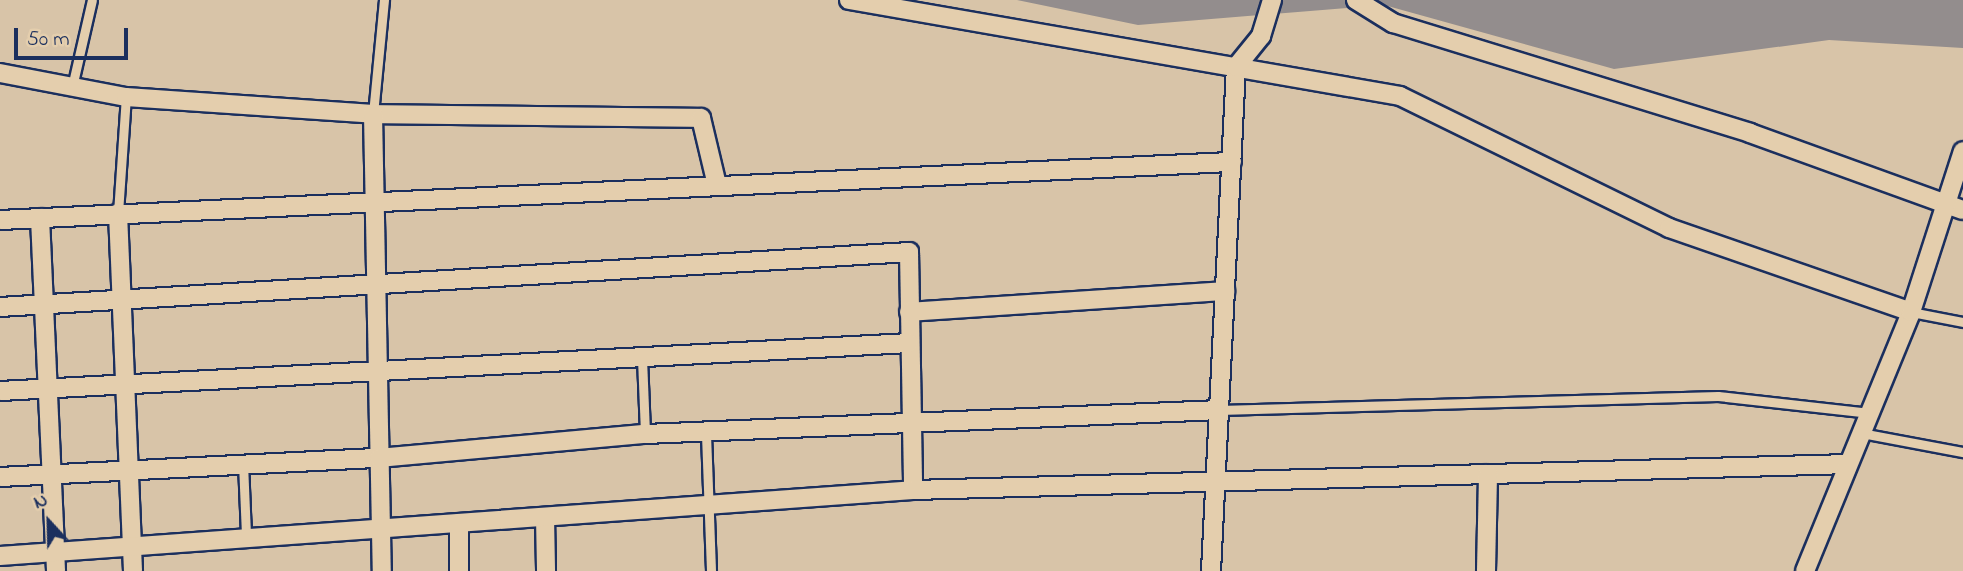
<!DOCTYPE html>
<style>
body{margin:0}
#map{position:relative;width:1963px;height:571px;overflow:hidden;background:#d8c4a8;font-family:"Indie Flower",sans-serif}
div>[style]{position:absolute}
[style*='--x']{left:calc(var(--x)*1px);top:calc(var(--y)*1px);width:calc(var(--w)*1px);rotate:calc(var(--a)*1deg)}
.water>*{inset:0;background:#938d8d}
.roads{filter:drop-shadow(2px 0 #1b2f5e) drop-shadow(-2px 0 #1b2f5e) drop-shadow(0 2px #1b2f5e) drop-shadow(0 -2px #1b2f5e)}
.lane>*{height:9px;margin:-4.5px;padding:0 4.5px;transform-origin:4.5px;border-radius:4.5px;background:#e4cead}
.street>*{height:18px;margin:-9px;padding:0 9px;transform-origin:9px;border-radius:9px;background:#e4cead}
span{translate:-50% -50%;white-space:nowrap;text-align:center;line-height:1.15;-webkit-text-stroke:7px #e4cead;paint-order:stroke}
.north{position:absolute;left:14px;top:487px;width:70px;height:70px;-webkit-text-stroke:5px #e4cead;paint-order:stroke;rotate:338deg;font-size:19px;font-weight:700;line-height:28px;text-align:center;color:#1b2f5e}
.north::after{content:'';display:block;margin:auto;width:24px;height:32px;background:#1b2f5e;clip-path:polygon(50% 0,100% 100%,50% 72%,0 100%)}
.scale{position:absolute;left:14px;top:28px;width:114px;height:32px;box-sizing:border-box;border:4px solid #1b2f5e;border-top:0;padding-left:9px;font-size:21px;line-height:24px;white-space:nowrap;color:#1b2f5e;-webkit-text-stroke:5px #e4cead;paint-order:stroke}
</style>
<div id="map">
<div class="water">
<div style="clip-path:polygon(1017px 0,1963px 0,1963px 48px,1829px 40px,1614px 69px,1384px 5px,1138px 25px)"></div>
</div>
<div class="roads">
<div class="lane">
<div style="--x:72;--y:87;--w:89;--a:-77.1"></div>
<div style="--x:373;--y:114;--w:115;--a:-84.5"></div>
<div style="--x:118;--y:213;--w:116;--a:-86.1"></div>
<div style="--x:1911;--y:312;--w:53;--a:10.9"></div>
<div style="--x:642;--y:358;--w:76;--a:87.7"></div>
<div style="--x:1219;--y:410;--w:499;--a:-1.6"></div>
<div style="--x:1718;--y:396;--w:153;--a:6.4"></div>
<div style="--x:1861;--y:433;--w:104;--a:10.6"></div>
<div style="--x:706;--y:434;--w:137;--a:87.9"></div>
<div style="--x:243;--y:463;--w:71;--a:87.6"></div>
</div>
<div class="street">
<div style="--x:849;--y:0;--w:559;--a:9.88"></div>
<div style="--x:1400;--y:96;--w:300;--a:26.1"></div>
<div style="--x:1669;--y:228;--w:256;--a:19.1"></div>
<div style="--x:1356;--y:0;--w:44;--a:31.9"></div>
<div style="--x:1393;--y:23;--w:374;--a:17.1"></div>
<div style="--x:1750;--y:133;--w:226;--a:19.9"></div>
<div style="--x:0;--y:73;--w:128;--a:10.8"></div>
<div style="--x:126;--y:97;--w:248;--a:3.9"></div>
<div style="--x:373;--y:114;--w:328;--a:0.7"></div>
<div style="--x:701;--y:118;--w:69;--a:76.6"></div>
<div style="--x:373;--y:114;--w:457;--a:88.9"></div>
<div style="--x:118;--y:213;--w:358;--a:87.6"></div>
<div style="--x:40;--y:218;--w:353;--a:87.4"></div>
<div style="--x:0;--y:220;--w:1233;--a:-2.7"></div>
<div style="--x:0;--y:307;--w:911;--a:-3.46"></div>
<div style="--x:909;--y:252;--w:238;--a:89"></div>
<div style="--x:909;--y:312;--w:317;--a:-3.8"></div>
<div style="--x:0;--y:391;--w:910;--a:-3.02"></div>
<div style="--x:0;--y:477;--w:379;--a:-2.9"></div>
<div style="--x:379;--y:458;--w:267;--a:-5.2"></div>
<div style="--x:645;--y:434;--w:575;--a:-2.39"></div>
<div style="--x:545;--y:517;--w:54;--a:88.9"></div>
<div style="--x:459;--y:523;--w:48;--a:90"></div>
<div style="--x:0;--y:556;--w:915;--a:-4.13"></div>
<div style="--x:913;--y:490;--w:935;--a:-1.59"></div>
<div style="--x:1211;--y:571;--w:505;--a:-87.16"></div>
<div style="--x:1236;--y:67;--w:40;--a:-51"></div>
<div style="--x:1261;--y:36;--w:38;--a:-73"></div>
<div style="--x:1486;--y:571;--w:97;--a:-88.8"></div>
<div style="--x:1805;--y:571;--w:280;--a:-67.7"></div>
<div style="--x:1911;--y:312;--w:169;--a:-72.1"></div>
</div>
</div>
<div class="north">N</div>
<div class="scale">50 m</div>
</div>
